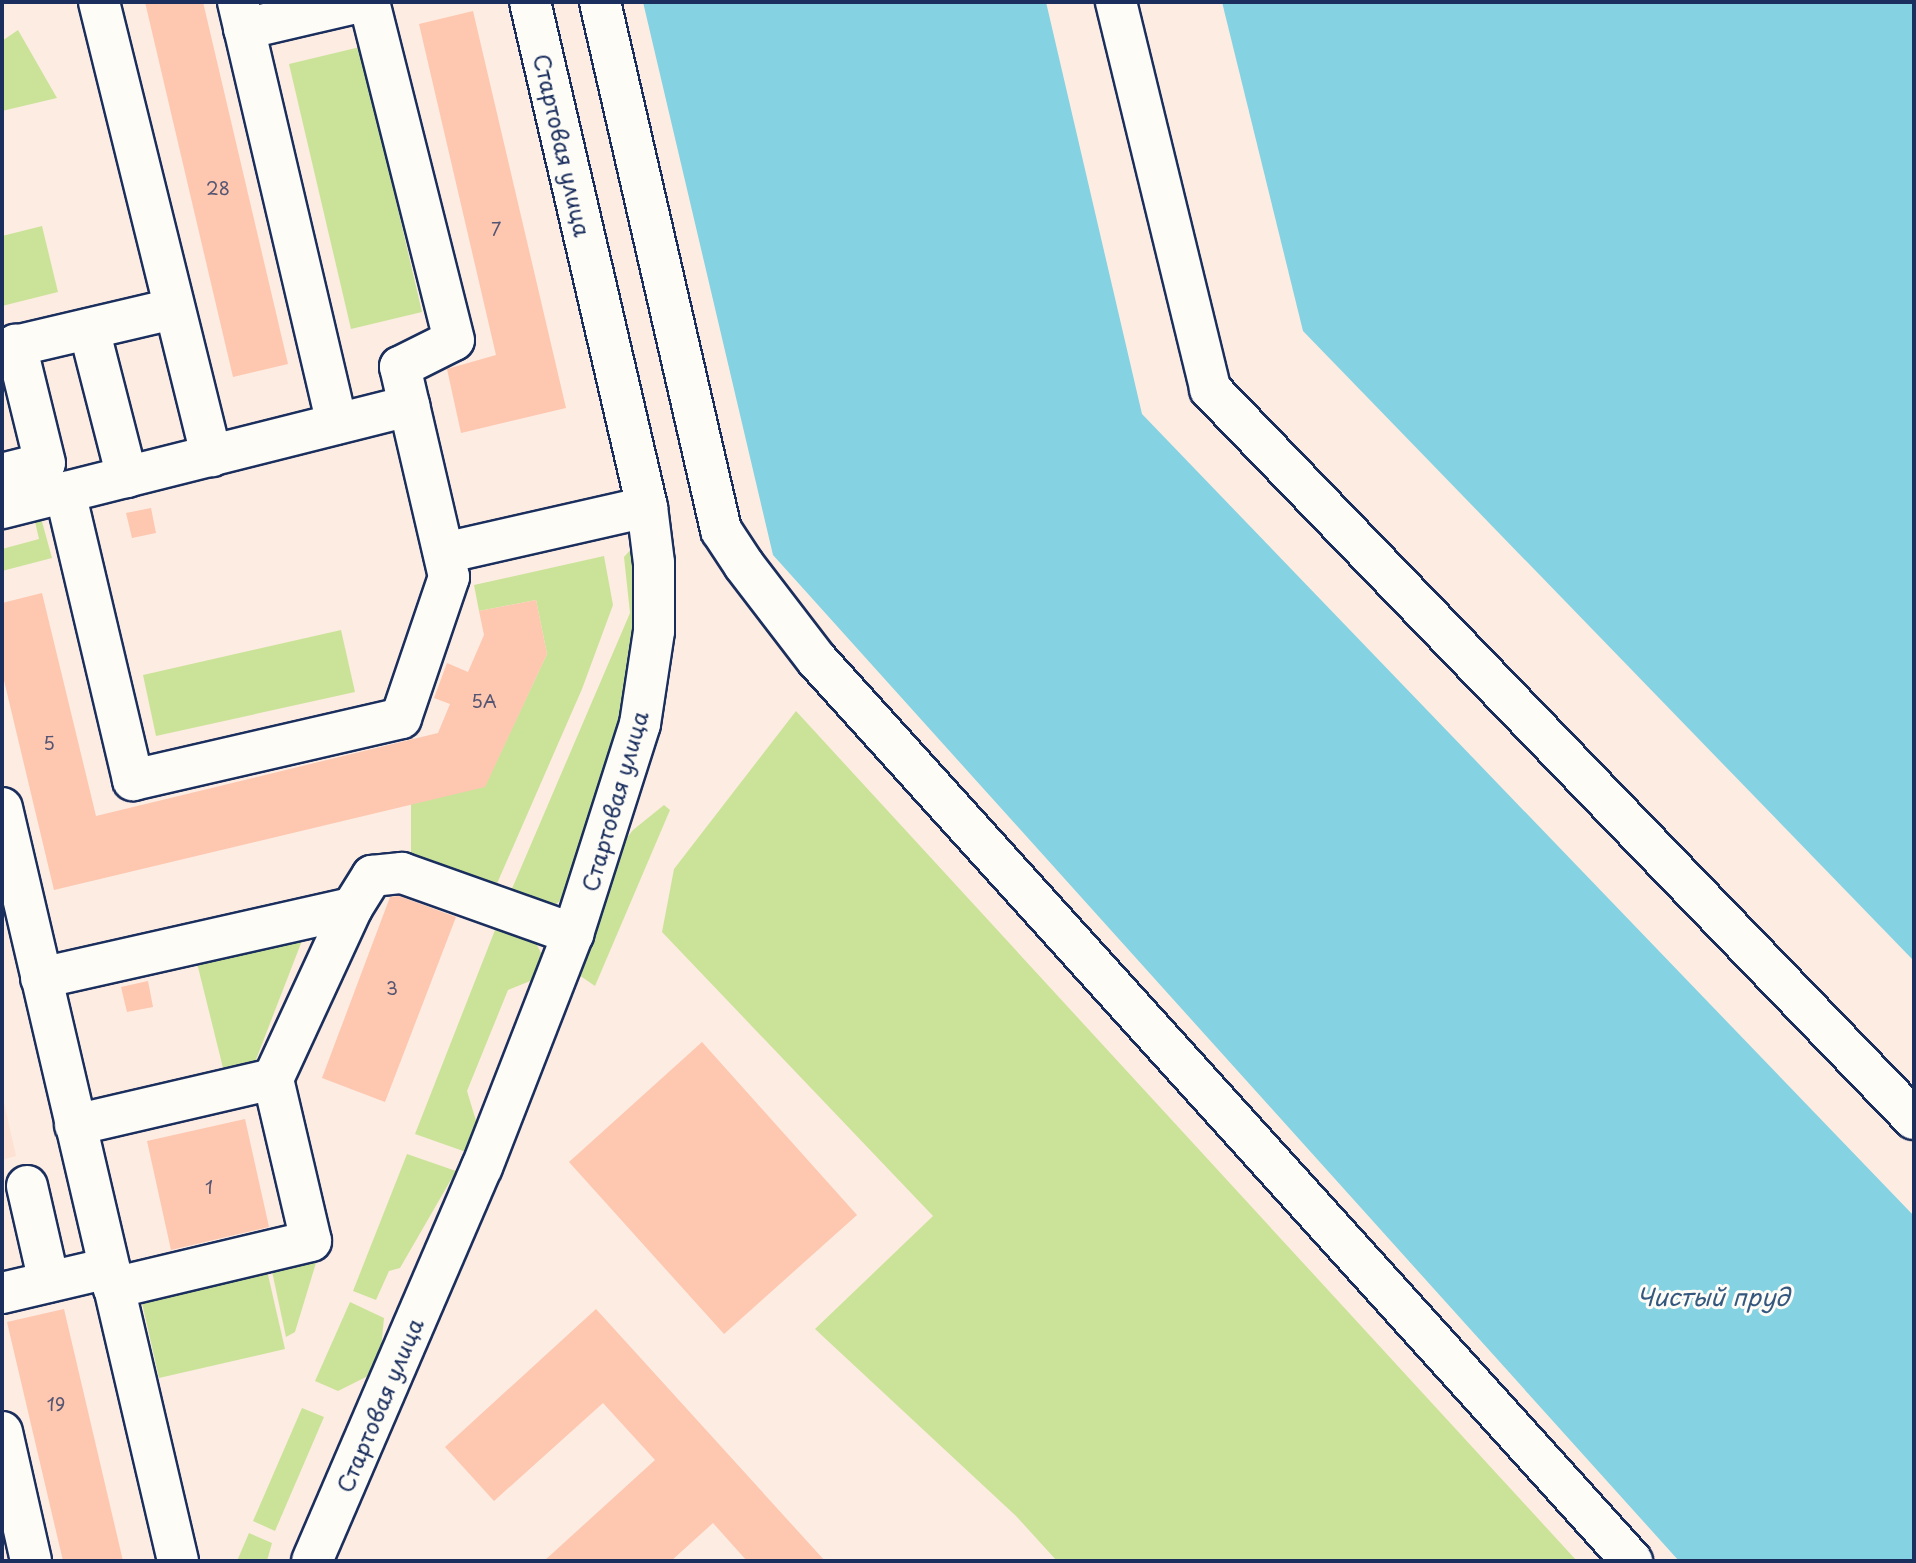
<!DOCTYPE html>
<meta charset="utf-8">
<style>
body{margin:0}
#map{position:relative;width:1916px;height:1563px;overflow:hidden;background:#fdece2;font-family:"Playpen Sans",sans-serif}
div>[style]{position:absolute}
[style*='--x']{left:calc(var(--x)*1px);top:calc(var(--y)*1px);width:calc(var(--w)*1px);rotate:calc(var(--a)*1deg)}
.built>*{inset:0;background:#fde1d3}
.green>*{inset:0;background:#cbe399}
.water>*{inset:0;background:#84d2e2}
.building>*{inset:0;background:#fdc7b0}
.roads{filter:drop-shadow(2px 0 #1b2f5e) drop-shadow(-2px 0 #1b2f5e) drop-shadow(0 2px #1b2f5e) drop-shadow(0 -2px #1b2f5e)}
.minor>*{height:40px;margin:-20px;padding:0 20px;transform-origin:20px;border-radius:20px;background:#fdfcf7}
span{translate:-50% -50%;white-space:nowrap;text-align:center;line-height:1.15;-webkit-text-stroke:6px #fdfcf7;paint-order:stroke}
.number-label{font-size:18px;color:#545572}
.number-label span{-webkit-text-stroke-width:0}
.street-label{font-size:22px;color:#1b2f5e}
.water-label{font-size:24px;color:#35587f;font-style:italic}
.frame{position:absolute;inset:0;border:4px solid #1b2f5e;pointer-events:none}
</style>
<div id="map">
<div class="built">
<div style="clip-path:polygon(2px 1094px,16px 1156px,2px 1160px)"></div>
</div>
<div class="green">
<div style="clip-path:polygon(18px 30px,57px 98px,2px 111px,2px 41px)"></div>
<div style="clip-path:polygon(360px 47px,422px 312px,351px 329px,289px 64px)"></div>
<div style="clip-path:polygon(42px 226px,58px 292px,2px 306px,2px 236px)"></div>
<div style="clip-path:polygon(34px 517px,41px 518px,52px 558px,2px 571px,2px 549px,39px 539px)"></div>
<div style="clip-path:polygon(632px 548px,635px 614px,629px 676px,610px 765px,563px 898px,553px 907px,508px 898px,630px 613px,624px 557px)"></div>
<div style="clip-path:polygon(604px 556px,613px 605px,582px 689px,492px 895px,411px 865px,411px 804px,485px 786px,547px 654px,536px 600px,479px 611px,474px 585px)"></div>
<div style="clip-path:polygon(341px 630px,355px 692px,156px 736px,143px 675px)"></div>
<div style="clip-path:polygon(796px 711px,1577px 1561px,1057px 1561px,1016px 1516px,815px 1329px,933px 1216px,662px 932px,674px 869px)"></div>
<div style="clip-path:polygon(664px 805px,670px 810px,595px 986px,579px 975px,625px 840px,633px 830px)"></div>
<div style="clip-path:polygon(497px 925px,534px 939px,543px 957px,535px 979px,508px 990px,467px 1091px,477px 1124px,466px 1152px,415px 1134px)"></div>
<div style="clip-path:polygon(305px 933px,250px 1075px,226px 1080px,196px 959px)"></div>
<div style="clip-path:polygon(407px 1154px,456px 1171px,400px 1268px,389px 1271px,376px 1300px,353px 1291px)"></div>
<div style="clip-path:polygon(319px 1253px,295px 1332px,286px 1337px,270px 1262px)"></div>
<div style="clip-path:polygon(266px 1266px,285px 1349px,159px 1378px,140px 1294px)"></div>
<div style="clip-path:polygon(350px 1302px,384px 1318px,381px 1349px,370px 1375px,338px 1391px,315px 1381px)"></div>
<div style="clip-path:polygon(302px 1408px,324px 1417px,275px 1531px,253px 1521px)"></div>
<div style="clip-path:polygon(249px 1533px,272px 1543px,267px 1561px,237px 1561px)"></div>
</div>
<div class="water">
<div style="clip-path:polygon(643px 2px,1046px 2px,1142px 414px,1914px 1216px,1914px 1561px,1679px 1561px,773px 555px)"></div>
<div style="clip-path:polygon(1222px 2px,1914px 2px,1914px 961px,1303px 331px)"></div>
</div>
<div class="building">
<div style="clip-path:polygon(145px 2px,203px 2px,288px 364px,233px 377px)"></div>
<div style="clip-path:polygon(473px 11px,566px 408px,461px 433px,447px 369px,496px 355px,419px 24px)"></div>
<div style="clip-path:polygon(151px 508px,156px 533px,132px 538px,126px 513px)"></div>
<div style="clip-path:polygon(42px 593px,96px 816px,438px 733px,450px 704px,434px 698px,447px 663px,468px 672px,484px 635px,479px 611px,536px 600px,547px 654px,485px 787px,54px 890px,2px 672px,2px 603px)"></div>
<div style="clip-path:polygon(399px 896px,456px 917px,385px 1102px,322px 1078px,390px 897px)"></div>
<div style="clip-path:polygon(148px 981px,153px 1007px,127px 1012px,121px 987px)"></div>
<div style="clip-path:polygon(702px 1042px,857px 1215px,724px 1334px,569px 1162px)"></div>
<div style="clip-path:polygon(245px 1119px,269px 1227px,171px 1250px,147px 1141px)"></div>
<div style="clip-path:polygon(64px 1309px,123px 1561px,63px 1561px,7px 1322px)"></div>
<div style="clip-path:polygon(596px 1309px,825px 1561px,747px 1561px,713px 1523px,671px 1561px,544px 1561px,655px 1460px,603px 1403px,494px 1501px,445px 1447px)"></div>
</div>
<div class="roads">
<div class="minor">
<div style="--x:99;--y:2;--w:468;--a:76.1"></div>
<div style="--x:238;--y:2;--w:433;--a:76.8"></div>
<div style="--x:600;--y:2;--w:542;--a:77.09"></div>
<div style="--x:721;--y:530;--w:42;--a:56.7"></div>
<div style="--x:744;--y:565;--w:120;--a:52.5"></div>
<div style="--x:817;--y:660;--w:1215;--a:47.87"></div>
<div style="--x:1116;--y:2;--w:398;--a:76.3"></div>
<div style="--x:1210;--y:389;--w:1014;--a:46.04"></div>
<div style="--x:244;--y:29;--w:119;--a:-13.1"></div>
<div style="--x:89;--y:329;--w:153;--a:75.6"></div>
<div style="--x:2;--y:349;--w:176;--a:-13.2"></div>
<div style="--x:2;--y:474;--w:44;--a:-14.3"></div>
<div style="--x:45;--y:463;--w:122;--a:-103.8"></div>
<div style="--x:65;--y:492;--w:296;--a:76.7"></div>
<div style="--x:133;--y:780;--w:275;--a:-13"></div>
<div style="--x:401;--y:718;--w:149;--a:-71.2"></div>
<div style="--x:449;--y:577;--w:216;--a:-103.1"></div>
<div style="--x:400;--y:367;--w:60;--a:-26.6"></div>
<div style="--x:454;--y:340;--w:349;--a:-104.1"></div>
<div style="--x:2;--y:508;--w:420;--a:-14.1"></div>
<div style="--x:444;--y:553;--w:208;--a:-12.8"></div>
<div style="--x:2;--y:808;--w:773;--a:76.84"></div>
<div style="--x:41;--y:978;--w:319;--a:-12.7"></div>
<div style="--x:352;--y:908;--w:38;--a:-58"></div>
<div style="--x:372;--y:876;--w:30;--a:-6"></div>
<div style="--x:402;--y:873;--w:182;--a:19.6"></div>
<div style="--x:273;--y:1079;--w:188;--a:-65.2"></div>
<div style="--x:75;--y:1125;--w:203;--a:-13.1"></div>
<div style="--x:273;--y:1079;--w:166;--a:76.8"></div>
<div style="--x:311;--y:1241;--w:203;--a:166.6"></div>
<div style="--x:27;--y:1186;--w:98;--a:77.1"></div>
<div style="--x:2;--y:1293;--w:110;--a:-13.2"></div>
<div style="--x:2;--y:1432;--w:132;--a:77.3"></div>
<div style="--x:312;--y:1561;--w:429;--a:-66.7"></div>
<div style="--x:482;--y:1167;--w:250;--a:-68.7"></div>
<div style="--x:573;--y:934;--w:220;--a:-72.3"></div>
<div style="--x:640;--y:724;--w:94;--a:-81.4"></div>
<div style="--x:654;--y:631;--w:68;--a:-90"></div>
<div style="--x:654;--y:563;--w:56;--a:-97.1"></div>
<div style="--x:647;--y:507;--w:518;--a:-103.04"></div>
</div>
</div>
<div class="number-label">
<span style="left:218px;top:188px">28</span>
<span style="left:496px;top:229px">7</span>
<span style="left:484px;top:701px">5А</span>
<span style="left:49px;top:743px">5</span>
<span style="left:392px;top:988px">3</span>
<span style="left:209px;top:1187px">1</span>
<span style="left:56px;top:1404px">19</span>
</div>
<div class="street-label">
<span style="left:563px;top:145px;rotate:77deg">Стартовая улица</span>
<span style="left:614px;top:801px;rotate:-74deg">Стартовая улица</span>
<span style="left:379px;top:1405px;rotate:-67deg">Стартовая улица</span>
</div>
<div class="water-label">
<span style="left:1713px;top:1297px">Чистый пруд</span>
</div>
<div class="frame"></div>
</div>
